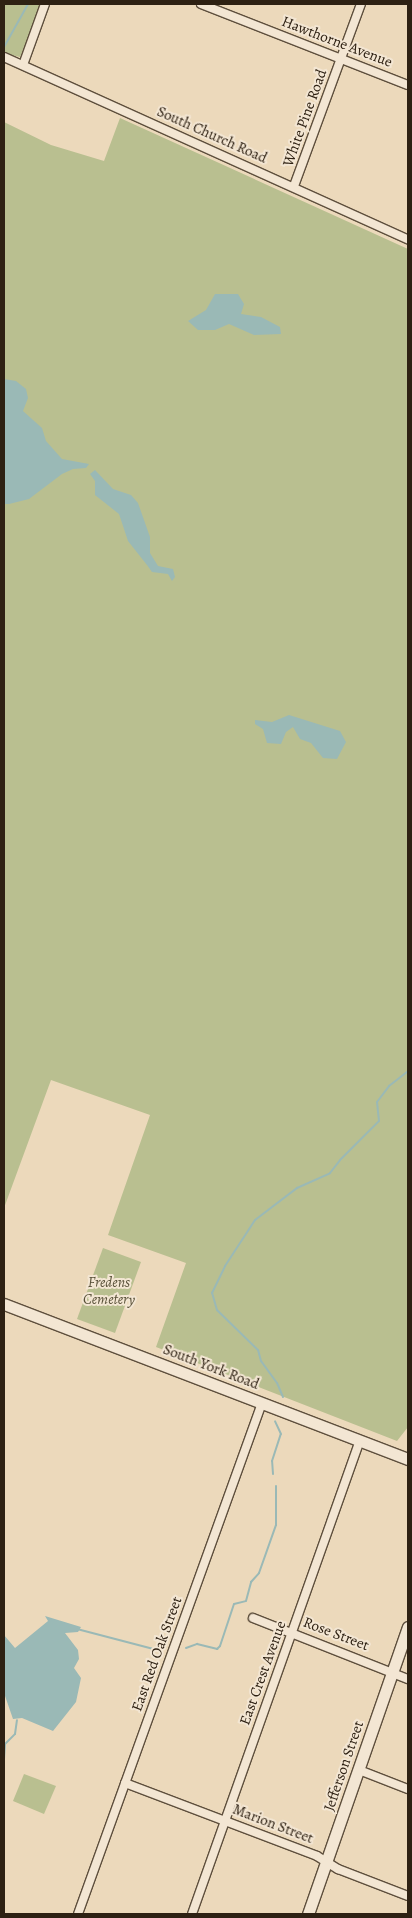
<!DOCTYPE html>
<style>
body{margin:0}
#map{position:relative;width:412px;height:1918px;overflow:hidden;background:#ecd9bb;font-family:Alegreya,serif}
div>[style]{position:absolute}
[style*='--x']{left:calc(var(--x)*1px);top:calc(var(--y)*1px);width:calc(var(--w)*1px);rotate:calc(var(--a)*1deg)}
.green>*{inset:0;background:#b9bf90}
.water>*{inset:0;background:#9ab9b6}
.stream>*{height:2px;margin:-1px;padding:0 1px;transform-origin:1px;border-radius:1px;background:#9ab9b6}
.roads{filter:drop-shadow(1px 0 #5e4f3d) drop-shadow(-1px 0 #5e4f3d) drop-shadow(0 1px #5e4f3d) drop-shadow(0 -1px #5e4f3d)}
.street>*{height:8px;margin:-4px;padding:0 4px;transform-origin:4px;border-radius:4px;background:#f3e6d3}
.secondary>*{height:11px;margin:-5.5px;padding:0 5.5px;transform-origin:5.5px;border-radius:5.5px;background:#f3e6d3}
span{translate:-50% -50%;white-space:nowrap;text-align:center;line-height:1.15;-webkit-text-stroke:4px #f3e6d3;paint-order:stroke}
.street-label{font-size:15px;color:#2e2113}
.park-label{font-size:15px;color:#585038;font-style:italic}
.frame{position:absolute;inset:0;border:5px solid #2e2113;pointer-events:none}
</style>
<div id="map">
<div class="green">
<div style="clip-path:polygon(4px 4px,43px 4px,20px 57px,4px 53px)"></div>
<div style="clip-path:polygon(120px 118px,408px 249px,408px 1427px,397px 1441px,156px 1347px,186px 1263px,108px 1235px,150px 1115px,51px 1080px,4px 1208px,4px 122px,51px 145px,104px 161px)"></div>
<div style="clip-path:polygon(103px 1248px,141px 1262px,115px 1333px,77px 1319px)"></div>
<div style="clip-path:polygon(24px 1774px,56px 1786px,44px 1814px,13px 1801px)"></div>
</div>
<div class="water">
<div style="clip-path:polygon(215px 294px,238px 294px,244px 304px,241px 314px,261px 317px,280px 327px,281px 334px,254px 335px,229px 324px,215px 330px,198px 330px,188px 321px,206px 310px)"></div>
<div style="clip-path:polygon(4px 379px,16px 381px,26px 389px,28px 398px,23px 411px,42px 428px,46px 441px,62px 459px,89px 464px,86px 468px,73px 469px,62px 474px,29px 499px,9px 504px,4px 504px)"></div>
<div style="clip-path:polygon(95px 470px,113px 489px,131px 495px,138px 503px,150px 537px,150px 553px,158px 566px,173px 569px,175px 577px,172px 581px,168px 574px,152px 572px,147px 565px,128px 541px,119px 514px,95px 495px,95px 481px,90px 474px)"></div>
<div style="clip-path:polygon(289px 715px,340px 731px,346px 742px,337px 759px,323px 758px,311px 743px,300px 739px,293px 727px,286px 732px,281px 744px,267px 743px,263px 729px,255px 724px,255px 720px,272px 722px)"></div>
<div style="clip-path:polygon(45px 1616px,81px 1627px,78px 1632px,65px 1633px,78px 1650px,79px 1659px,74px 1668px,81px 1678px,76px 1702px,53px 1731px,22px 1718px,13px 1719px,4px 1693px,4px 1635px,15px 1648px,48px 1621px)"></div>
</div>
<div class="stream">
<div style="--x:4;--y:47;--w:49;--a:-60.8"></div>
<div style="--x:283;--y:1397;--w:15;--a:-113"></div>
<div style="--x:277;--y:1383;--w:27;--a:-126"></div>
<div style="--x:261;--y:1361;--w:11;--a:-105"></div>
<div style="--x:258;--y:1350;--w:57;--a:-135.7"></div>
<div style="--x:217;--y:1310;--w:18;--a:-106"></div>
<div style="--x:212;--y:1293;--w:30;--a:-64"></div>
<div style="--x:225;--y:1266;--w:55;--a:-56.9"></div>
<div style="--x:255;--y:1220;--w:53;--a:-37.3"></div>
<div style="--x:297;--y:1188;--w:36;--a:-24"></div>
<div style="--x:330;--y:1173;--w:16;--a:-52"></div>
<div style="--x:340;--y:1160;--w:55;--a:-45"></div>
<div style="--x:379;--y:1121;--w:19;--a:-96"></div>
<div style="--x:377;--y:1102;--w:20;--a:-53"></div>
<div style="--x:389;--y:1086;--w:24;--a:-38"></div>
<div style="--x:273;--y:1474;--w:13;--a:-94"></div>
<div style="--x:272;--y:1461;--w:28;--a:-72"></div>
<div style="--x:281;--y:1434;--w:14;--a:-115"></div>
<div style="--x:77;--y:1629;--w:87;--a:14.7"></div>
<div style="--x:186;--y:1648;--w:12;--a:-20"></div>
<div style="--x:197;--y:1644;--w:21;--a:14"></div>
<div style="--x:217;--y:1649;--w:4;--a:-45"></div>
<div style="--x:220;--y:1646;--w:44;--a:-71.6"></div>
<div style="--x:234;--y:1604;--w:12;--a:-14"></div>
<div style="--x:246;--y:1601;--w:20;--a:-75"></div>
<div style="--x:251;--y:1582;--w:12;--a:-48"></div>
<div style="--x:259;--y:1573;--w:51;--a:-70.5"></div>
<div style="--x:276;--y:1525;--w:39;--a:-90"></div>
<div style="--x:4;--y:1759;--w:15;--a:-86"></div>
<div style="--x:5;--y:1744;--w:14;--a:-45"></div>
<div style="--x:15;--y:1734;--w:14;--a:-82"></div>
</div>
<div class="roads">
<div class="street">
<div style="--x:201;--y:4;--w:222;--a:21.4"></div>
<div style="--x:4;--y:57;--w:443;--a:24.3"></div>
<div style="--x:23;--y:65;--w:65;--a:-70.2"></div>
<div style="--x:294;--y:186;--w:194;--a:-69.8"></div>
<div style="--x:253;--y:1618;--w:167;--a:21.5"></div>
<div style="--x:359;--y:1770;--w:53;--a:21.2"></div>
<div style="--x:125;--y:1783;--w:205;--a:20.8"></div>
<div style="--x:317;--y:1856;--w:25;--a:32"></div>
<div style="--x:338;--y:1869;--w:75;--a:21.1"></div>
<div style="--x:78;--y:1914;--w:543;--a:-70.2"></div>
<div style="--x:192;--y:1914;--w:503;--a:-70.48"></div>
</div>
<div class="secondary">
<div style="--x:4;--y:1304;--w:433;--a:21"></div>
<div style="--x:308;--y:1914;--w:304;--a:-70.8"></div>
</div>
</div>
<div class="street-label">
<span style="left:337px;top:42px;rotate:21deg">Hawthorne Avenue</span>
<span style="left:305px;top:118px;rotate:-70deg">White Pine Road</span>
<span style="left:212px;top:135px;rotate:24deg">South Church Road</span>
<span style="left:211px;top:1367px;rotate:21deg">South York Road</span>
<span style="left:336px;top:1634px;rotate:21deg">Rose Street</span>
<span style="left:157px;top:1654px;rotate:-70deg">East Red Oak Street</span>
<span style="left:263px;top:1673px;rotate:-70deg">East Crest Avenue</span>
<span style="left:344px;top:1766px;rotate:-71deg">Jefferson Street</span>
<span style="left:273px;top:1824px;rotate:21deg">Marion Street</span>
</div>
<div class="park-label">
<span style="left:109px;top:1291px">Fredens<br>Cemetery</span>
</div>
<div class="frame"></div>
</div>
